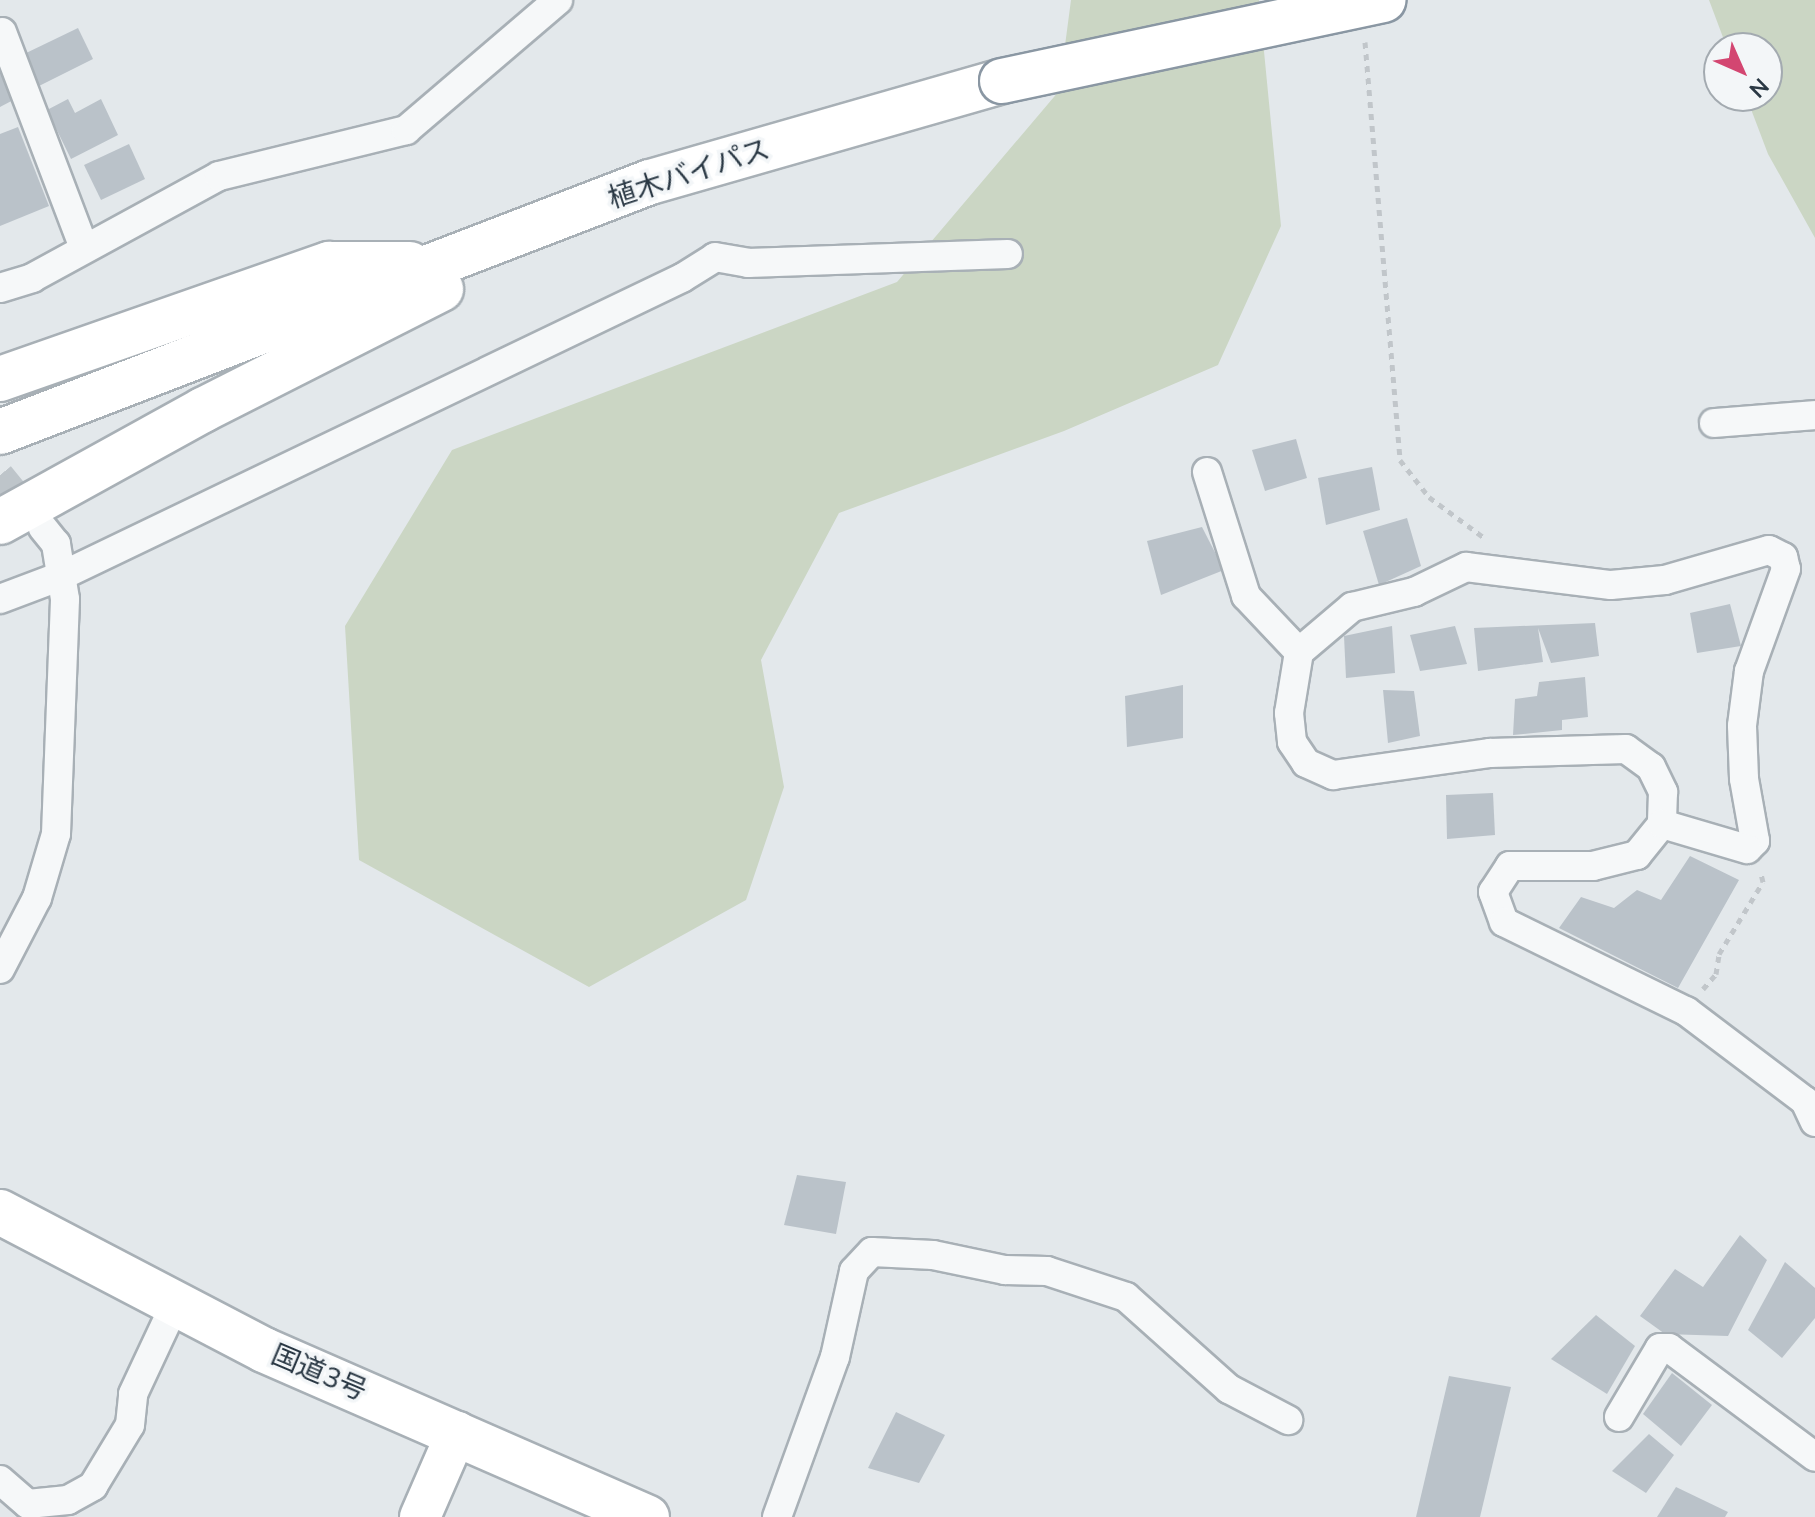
<!DOCTYPE html>
<meta charset="utf-8">
<style>
body{margin:0}
#map{position:relative;width:1815px;height:1517px;overflow:hidden;background:#e3e8eb;font-family:"Nunito Sans","Noto Sans JP",sans-serif}
div>[style]{position:absolute}
[style*='--x']{left:calc(var(--x)*1px);top:calc(var(--y)*1px);width:calc(var(--w)*1px);rotate:calc(var(--a)*1deg)}
.green>*{inset:0;background:#cbd6c4}
.building>*{inset:0;background:#bac2c9}
.street-tunnel>*{height:28px;margin-top:-14px;transform-origin:0;background:repeating-linear-gradient(90deg,#bec5ca 0 28px,transparent 0 42px)}
.path>*{height:5px;margin-top:-2.5px;transform-origin:0;background:repeating-linear-gradient(90deg,#c1c6ca 0 6px,transparent 0 12px)}
.roads{filter:drop-shadow(2px 0 #a8b0b6) drop-shadow(-2px 0 #a8b0b6) drop-shadow(0 2px #a8b0b6) drop-shadow(0 -2px #a8b0b6)}
.street>*{height:28px;margin:-14px;padding:0 14px;transform-origin:14px;border-radius:14px;background:#f6f8f9}
.secondary>*{height:40px;margin:-20px;padding:0 20px;transform-origin:20px;border-radius:20px;background:#fff}
.highway>*{height:44px;margin:-22px;padding:0 22px;transform-origin:22px;border-radius:22px;background:#fff}
.bridges{filter:drop-shadow(2px 0 #8a97a3) drop-shadow(-2px 0 #8a97a3) drop-shadow(0 2px #8a97a3) drop-shadow(0 -2px #8a97a3)}
.highway-bridge>*{height:44px;margin:-22px;padding:0 22px;transform-origin:22px;border-radius:22px;background:#fff}
span{translate:-50% -50%;white-space:nowrap;text-align:center;line-height:1.15;-webkit-text-stroke:7px #f3f6f8;paint-order:stroke}
.street-label{font-size:28px;color:#2a3844}
.north{position:absolute;left:1703px;top:32px;width:80px;height:80px;box-sizing:border-box;background:#f3f6f8;border:2px solid #a3aab0;border-radius:50%;rotate:135deg;font-size:22px;font-weight:700;line-height:32px;text-align:center;color:#2a3844}
.north::after{content:'';display:block;margin:auto;width:28px;height:36px;background:#d34671;clip-path:polygon(50% 0,100% 100%,50% 72%,0 100%)}
</style>
<div id="map">
<div class="green">
<div style="clip-path:polygon(1071px 0,1259px 0,1281px 226px,1218px 365px,1064px 431px,839px 513px,761px 660px,784px 787px,746px 900px,589px 987px,359px 860px,345px 626px,452px 450px,897px 282px,1059px 91px)"></div>
<div style="clip-path:polygon(1709px 0,1815px 0,1815px 238px,1768px 154px,1746px 96px,1767px 96px,1767px 48px,1727px 48px)"></div>
</div>
<div class="building">
<div style="clip-path:polygon(78px 28px,93px 59px,37px 87px,22px 55px)"></div>
<div style="clip-path:polygon(0 64px,17px 98px,0 107px)"></div>
<div style="clip-path:polygon(68px 99px,75px 113px,101px 99px,118px 135px,71px 159px,47px 110px)"></div>
<div style="clip-path:polygon(18px 127px,49px 206px,0 226px,0 134px)"></div>
<div style="clip-path:polygon(129px 144px,145px 179px,101px 200px,84px 165px)"></div>
<div style="clip-path:polygon(1296px 439px,1307px 478px,1265px 491px,1252px 450px)"></div>
<div style="clip-path:polygon(1372px 467px,1380px 510px,1326px 525px,1318px 478px)"></div>
<div style="clip-path:polygon(1407px 518px,1421px 566px,1379px 585px,1363px 531px)"></div>
<div style="clip-path:polygon(1202px 527px,1224px 570px,1161px 595px,1147px 541px)"></div>
<div style="clip-path:polygon(1730px 604px,1741px 646px,1697px 653px,1690px 613px)"></div>
<div style="clip-path:polygon(1595px 623px,1599px 656px,1551px 663px,1538px 628px,1543px 662px,1478px 671px,1474px 628px)"></div>
<div style="clip-path:polygon(1392px 626px,1395px 673px,1346px 678px,1344px 636px)"></div>
<div style="clip-path:polygon(1455px 626px,1467px 664px,1420px 671px,1410px 635px)"></div>
<div style="clip-path:polygon(1585px 677px,1588px 717px,1562px 720px,1562px 730px,1513px 735px,1515px 699px,1537px 696px,1539px 682px)"></div>
<div style="clip-path:polygon(1183px 685px,1183px 738px,1127px 747px,1125px 696px)"></div>
<div style="clip-path:polygon(1383px 690px,1414px 691px,1420px 736px,1388px 743px)"></div>
<div style="clip-path:polygon(1493px 793px,1495px 835px,1447px 839px,1446px 795px)"></div>
<div style="clip-path:polygon(1690px 856px,1739px 880px,1678px 988px,1559px 928px,1581px 897px,1614px 908px,1637px 890px,1661px 900px)"></div>
<div style="clip-path:polygon(797px 1175px,846px 1182px,836px 1234px,784px 1225px)"></div>
<div style="clip-path:polygon(1740px 1235px,1767px 1260px,1728px 1336px,1665px 1334px,1640px 1316px,1675px 1269px,1703px 1287px)"></div>
<div style="clip-path:polygon(1785px 1262px,1815px 1288px,1815px 1318px,1782px 1358px,1748px 1330px)"></div>
<div style="clip-path:polygon(1596px 1315px,1635px 1346px,1607px 1394px,1551px 1359px)"></div>
<div style="clip-path:polygon(1672px 1373px,1712px 1405px,1681px 1446px,1643px 1414px)"></div>
<div style="clip-path:polygon(1449px 1376px,1511px 1387px,1480px 1517px,1416px 1517px)"></div>
<div style="clip-path:polygon(896px 1412px,945px 1435px,919px 1483px,868px 1468px)"></div>
<div style="clip-path:polygon(1649px 1434px,1674px 1455px,1646px 1493px,1612px 1471px)"></div>
<div style="clip-path:polygon(1676px 1487px,1728px 1512px,1725px 1517px,1657px 1517px)"></div>
</div>
<div class="street-tunnel">
<div style="--x:0;--y:475;--w:55;--a:50.9"></div>
</div>
<div class="path">
<div style="--x:1365;--y:42;--w:419;--a:85.2"></div>
<div style="--x:1400;--y:460;--w:47;--a:51.9"></div>
<div style="--x:1429;--y:497;--w:67;--a:36.5"></div>
<div style="--x:1703;--y:989;--w:20;--a:-49"></div>
<div style="--x:1716;--y:974;--w:20;--a:-81"></div>
<div style="--x:1719;--y:954;--w:84;--a:-58.6"></div>
<div style="--x:1763;--y:882;--w:9;--a:-103"></div>
</div>
<div class="roads">
<div class="street">
<div style="--x:2;--y:32;--w:231;--a:69.2"></div>
<div style="--x:0;--y:288;--w:34;--a:-17"></div>
<div style="--x:32;--y:278;--w:213;--a:-28.6"></div>
<div style="--x:219;--y:176;--w:193;--a:-13.8"></div>
<div style="--x:406;--y:130;--w:200;--a:-40.5"></div>
<div style="--x:1714;--y:423;--w:101;--a:-4.5"></div>
<div style="--x:1207;--y:472;--w:130;--a:72.5"></div>
<div style="--x:1246;--y:596;--w:77;--a:46.6"></div>
<div style="--x:1299;--y:652;--w:62;--a:99.3"></div>
<div style="--x:1289;--y:713;--w:29;--a:84"></div>
<div style="--x:1292;--y:742;--w:25;--a:56"></div>
<div style="--x:1306;--y:763;--w:30;--a:24"></div>
<div style="--x:1333;--y:775;--w:159;--a:-8"></div>
<div style="--x:1490;--y:753;--w:136;--a:-1.7"></div>
<div style="--x:1626;--y:749;--w:31;--a:36"></div>
<div style="--x:1651;--y:767;--w:28;--a:64"></div>
<div style="--x:1663;--y:792;--w:32;--a:92"></div>
<div style="--x:1662;--y:824;--w:40;--a:129"></div>
<div style="--x:1637;--y:855;--w:45;--a:166"></div>
<div style="--x:1593;--y:866;--w:83;--a:180"></div>
<div style="--x:1510;--y:866;--w:31;--a:123"></div>
<div style="--x:1493;--y:892;--w:32;--a:70"></div>
<div style="--x:1504;--y:922;--w:203;--a:26.1"></div>
<div style="--x:1686;--y:1011;--w:149;--a:37.1"></div>
<div style="--x:1805;--y:1101;--w:23;--a:65"></div>
<div style="--x:0;--y:599;--w:65;--a:-20.7"></div>
<div style="--x:61;--y:576;--w:689;--a:-25.64"></div>
<div style="--x:682;--y:278;--w:39;--a:-32"></div>
<div style="--x:715;--y:257;--w:34;--a:10"></div>
<div style="--x:748;--y:263;--w:260;--a:-2"></div>
<div style="--x:1299;--y:652;--w:70;--a:-40.3"></div>
<div style="--x:1352;--y:607;--w:64;--a:-13.6"></div>
<div style="--x:1414;--y:592;--w:58;--a:-25.7"></div>
<div style="--x:1466;--y:567;--w:146;--a:7.1"></div>
<div style="--x:1611;--y:585;--w:54;--a:-5.3"></div>
<div style="--x:1665;--y:580;--w:108;--a:-16.1"></div>
<div style="--x:1769;--y:550;--w:16;--a:27"></div>
<div style="--x:1783;--y:557;--w:12;--a:76"></div>
<div style="--x:1786;--y:569;--w:109;--a:109.9"></div>
<div style="--x:1749;--y:671;--w:55;--a:97.3"></div>
<div style="--x:1742;--y:726;--w:53;--a:87.8"></div>
<div style="--x:1744;--y:779;--w:63;--a:79.9"></div>
<div style="--x:1755;--y:841;--w:11;--a:135"></div>
<div style="--x:1747;--y:849;--w:89;--a:-163.6"></div>
<div style="--x:0;--y:969;--w:80;--a:-62.5"></div>
<div style="--x:37;--y:898;--w:67;--a:-73.5"></div>
<div style="--x:56;--y:834;--w:235;--a:-87.8"></div>
<div style="--x:65;--y:599;--w:56;--a:-99.3"></div>
<div style="--x:56;--y:544;--w:21;--a:-129"></div>
<div style="--x:1619;--y:1417;--w:80;--a:-59.3"></div>
<div style="--x:1660;--y:1348;--w:9;--a:0"></div>
<div style="--x:1669;--y:1348;--w:182;--a:36.7"></div>
<div style="--x:0;--y:1480;--w:37;--a:41"></div>
<div style="--x:28;--y:1504;--w:40;--a:-5.7"></div>
<div style="--x:68;--y:1500;--w:29;--a:-29"></div>
<div style="--x:93;--y:1486;--w:71;--a:-58.8"></div>
<div style="--x:130;--y:1425;--w:31;--a:-84"></div>
<div style="--x:133;--y:1394;--w:102;--a:-64.9"></div>
<div style="--x:777;--y:1517;--w:170;--a:-70.1"></div>
<div style="--x:835;--y:1357;--w:88;--a:-77.5"></div>
<div style="--x:854;--y:1271;--w:26;--a:-47"></div>
<div style="--x:872;--y:1252;--w:61;--a:2.8"></div>
<div style="--x:933;--y:1255;--w:74;--a:11.8"></div>
<div style="--x:1005;--y:1270;--w:42;--a:1.4"></div>
<div style="--x:1047;--y:1271;--w:83;--a:18.2"></div>
<div style="--x:1126;--y:1297;--w:138;--a:41.8"></div>
<div style="--x:1229;--y:1389;--w:67;--a:27.7"></div>
</div>
<div class="secondary">
<div style="--x:420;--y:1517;--w:93;--a:-66.5"></div>
</div>
<div class="highway">
<div style="--x:0;--y:379;--w:349;--a:-19.3"></div>
<div style="--x:329;--y:264;--w:81;--a:0"></div>
<div style="--x:0;--y:432;--w:696;--a:-21.04"></div>
<div style="--x:650;--y:182;--w:366;--a:-16"></div>
<div style="--x:0;--y:522;--w:232;--a:-28.9"></div>
<div style="--x:203;--y:410;--w:267;--a:-26.9"></div>
<div style="--x:0;--y:1212;--w:298;--a:27.6"></div>
<div style="--x:264;--y:1350;--w:418;--a:23.6"></div>
</div>
</div>
<div class="bridges">
<div class="highway-bridge">
<div style="--x:1002;--y:81;--w:390;--a:-12"></div>
</div>
</div>
<div class="street-label">
<span style="left:689px;top:174px;rotate:-18deg">植木バイパス</span>
<span style="left:319px;top:1373px;rotate:23deg">国道3号</span>
</div>
<div class="north">N</div>
</div>
